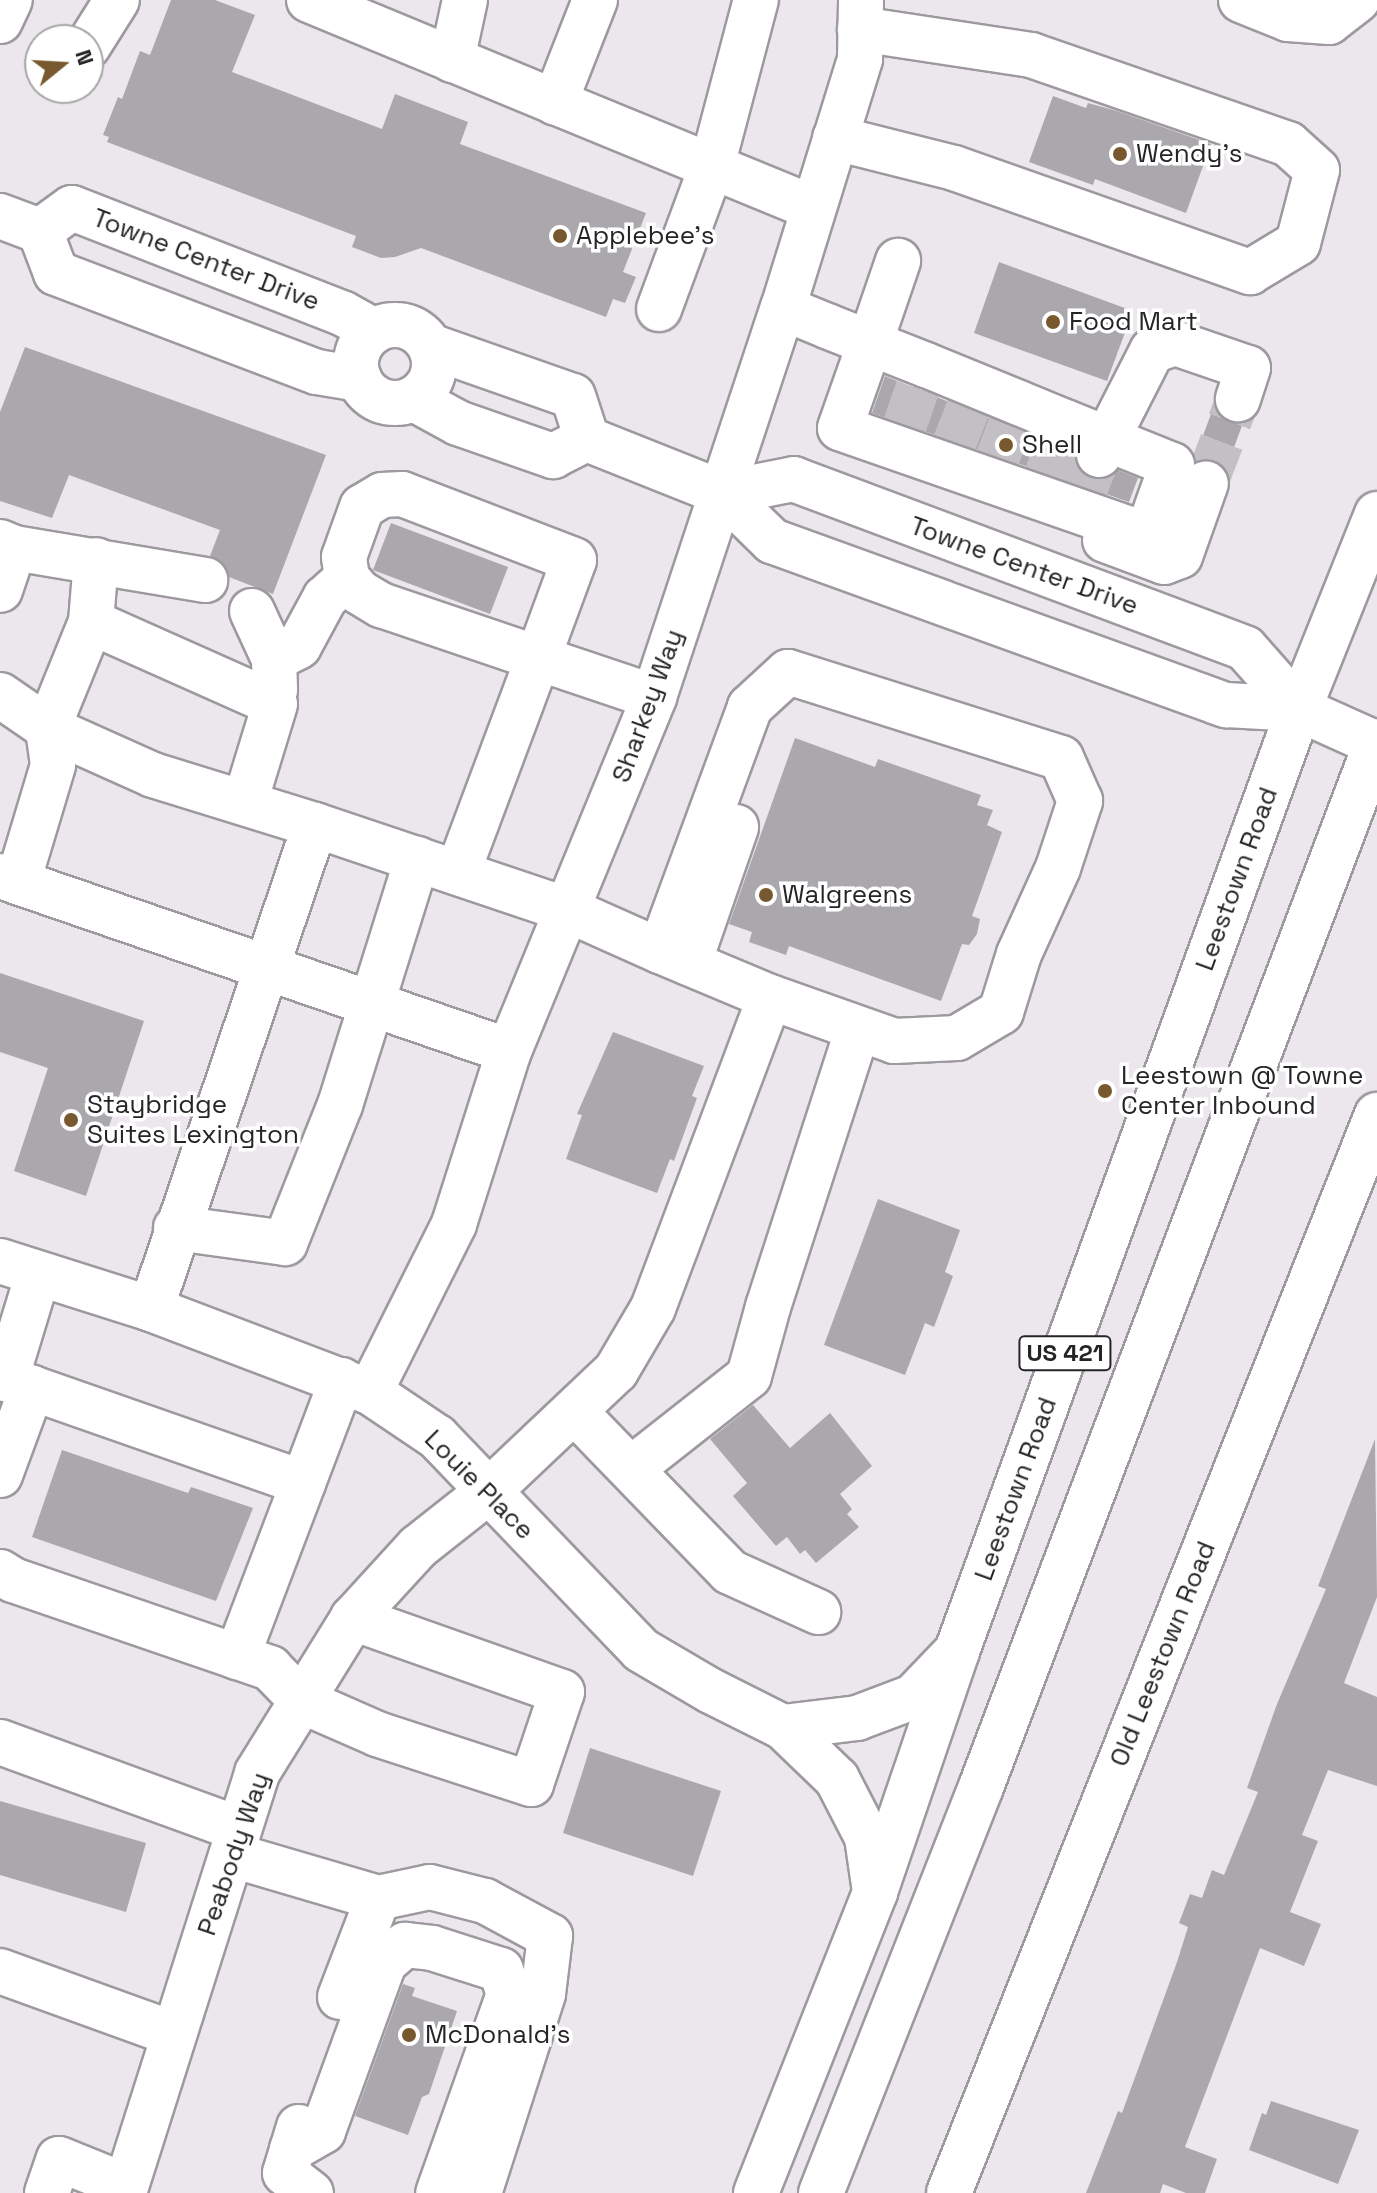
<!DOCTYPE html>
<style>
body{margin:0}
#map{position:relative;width:1377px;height:2193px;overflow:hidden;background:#ebe7ed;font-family:"Space Grotesk",sans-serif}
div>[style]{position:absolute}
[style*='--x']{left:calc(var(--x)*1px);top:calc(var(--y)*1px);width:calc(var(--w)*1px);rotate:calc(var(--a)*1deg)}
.building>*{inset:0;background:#aba8ad}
.minor-tunnel>*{height:44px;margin-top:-22px;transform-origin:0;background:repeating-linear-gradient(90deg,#c3c0c5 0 44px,transparent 0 66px)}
.roads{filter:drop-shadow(2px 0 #9d999f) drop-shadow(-2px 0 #9d999f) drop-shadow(0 2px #9d999f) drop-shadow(0 -2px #9d999f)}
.minor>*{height:44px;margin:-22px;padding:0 22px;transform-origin:22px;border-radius:22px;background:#fff}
.minor>.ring{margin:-22px;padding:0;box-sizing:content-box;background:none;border:44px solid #fff;border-radius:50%}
.major>*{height:44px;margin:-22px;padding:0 22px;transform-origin:22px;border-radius:22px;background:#fff}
.dots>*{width:22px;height:22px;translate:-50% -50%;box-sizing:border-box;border:4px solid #fff;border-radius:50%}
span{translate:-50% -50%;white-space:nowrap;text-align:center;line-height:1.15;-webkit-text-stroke:7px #fff;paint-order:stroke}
.shield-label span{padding:2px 6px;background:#fff;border:2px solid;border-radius:6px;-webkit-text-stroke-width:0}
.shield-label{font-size:24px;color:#252426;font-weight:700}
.poi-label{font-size:26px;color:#252426}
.left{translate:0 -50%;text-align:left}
.street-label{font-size:26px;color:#252426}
.north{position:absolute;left:24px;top:24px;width:80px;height:80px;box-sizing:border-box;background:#fff;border:2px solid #a8a7a8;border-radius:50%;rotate:72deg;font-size:22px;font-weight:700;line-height:32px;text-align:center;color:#252426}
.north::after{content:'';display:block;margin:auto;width:28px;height:36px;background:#78582e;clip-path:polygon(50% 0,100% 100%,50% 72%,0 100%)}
</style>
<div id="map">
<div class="building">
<div style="clip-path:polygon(171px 0,215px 0,255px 15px,232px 72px,382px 129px,395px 94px,468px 122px,460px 144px,646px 213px,623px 272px,636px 277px,625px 303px,613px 299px,606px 317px,421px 248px,395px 257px,381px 258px,352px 247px,356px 236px,107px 142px,109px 137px,103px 135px,118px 97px,122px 99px,140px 51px,150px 55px)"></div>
<div style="clip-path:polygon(1053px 96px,1086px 108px,1088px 103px,1117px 111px,1211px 144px,1186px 213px,1095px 179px,1093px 185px,1029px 162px)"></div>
<div style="clip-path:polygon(999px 262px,1133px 311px,1107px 381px,974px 333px)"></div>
<div style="clip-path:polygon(25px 347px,326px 455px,273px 594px,229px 577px,221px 561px,210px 556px,220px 530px,69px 475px,52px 518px,0 501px,0 412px)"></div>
<div style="clip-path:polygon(885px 376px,1075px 453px,1078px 468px,1088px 478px,1101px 480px,1118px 470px,1138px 478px,1129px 502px,872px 413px)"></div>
<div style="clip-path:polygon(1214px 406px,1220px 416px,1230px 422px,1243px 423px,1226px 469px,1215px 460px,1197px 461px,1195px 457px)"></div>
<div style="clip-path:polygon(391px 523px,508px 567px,490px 614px,373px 570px)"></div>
<div style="clip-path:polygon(795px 738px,875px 767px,878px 759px,981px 795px,977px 805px,993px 810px,987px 825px,1002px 832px,972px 916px,980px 919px,977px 934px,969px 945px,962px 944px,941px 1001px,789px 946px,786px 955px,749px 942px,752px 932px,729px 924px)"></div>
<div style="clip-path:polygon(0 973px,144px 1021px,86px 1196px,14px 1171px,48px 1068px,0 1052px)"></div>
<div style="clip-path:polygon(613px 1032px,704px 1066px,692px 1096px,697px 1098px,674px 1161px,670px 1159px,657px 1193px,566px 1159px,582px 1115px,577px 1114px)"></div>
<div style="clip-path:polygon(878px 1199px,960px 1230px,945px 1272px,953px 1276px,934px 1327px,925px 1323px,905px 1375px,824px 1345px)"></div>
<div style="clip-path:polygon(753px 1405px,790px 1448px,830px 1413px,872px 1466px,840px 1494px,852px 1509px,847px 1514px,859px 1527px,816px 1563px,805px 1550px,800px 1554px,787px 1537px,776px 1546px,733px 1496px,747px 1483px,710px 1439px)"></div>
<div style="clip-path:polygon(1375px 1439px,1377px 1597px,1344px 1683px,1377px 1697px,1377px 1786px,1328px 1770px,1302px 1835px,1318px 1841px,1290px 1912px,1321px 1924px,1304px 1966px,1260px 1948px,1185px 2147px,1217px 2159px,1205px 2193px,1186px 2193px,1163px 2184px,1160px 2193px,1086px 2193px,1118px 2111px,1122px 2113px,1177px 1962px,1188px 1927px,1179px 1923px,1190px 1894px,1202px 1898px,1212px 1870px,1224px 1875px,1258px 1792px,1247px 1788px,1277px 1704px,1326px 1589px,1318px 1586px)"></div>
<div style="clip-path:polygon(62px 1450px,188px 1493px,191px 1487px,253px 1508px,216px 1601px,32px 1537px)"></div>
<div style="clip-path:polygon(590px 1748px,721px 1791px,693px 1876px,563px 1833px)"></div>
<div style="clip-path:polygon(0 1801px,146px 1843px,126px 1912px,0 1875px)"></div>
<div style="clip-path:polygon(403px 1984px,415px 1988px,412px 1996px,457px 2011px,429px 2094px,422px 2097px,408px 2135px,355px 2116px)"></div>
<div style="clip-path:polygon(1271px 2101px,1359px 2130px,1338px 2184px,1249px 2150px,1262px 2113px,1266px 2115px)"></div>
</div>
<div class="minor-tunnel">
<div style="--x:903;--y:430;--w:46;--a:-70.8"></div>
<div style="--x:952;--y:449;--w:46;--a:-68.4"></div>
<div style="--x:995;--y:465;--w:46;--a:-69.6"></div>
<div style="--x:1206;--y:483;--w:90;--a:-69.1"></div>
<div style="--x:1043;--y:484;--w:47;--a:-70"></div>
<div style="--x:1082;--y:498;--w:46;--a:-68.4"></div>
</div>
<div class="roads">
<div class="minor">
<div style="--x:309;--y:0;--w:266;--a:22.5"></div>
<div style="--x:595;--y:0;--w:110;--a:111.4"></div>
<div style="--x:555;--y:102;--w:279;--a:22.3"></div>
<div style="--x:1241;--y:0;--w:51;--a:22"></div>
<div style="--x:1288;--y:19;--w:41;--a:4.2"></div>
<div style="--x:1329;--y:22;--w:36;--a:-38"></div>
<div style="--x:0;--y:21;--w:23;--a:-65"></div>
<div style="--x:88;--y:46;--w:54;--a:-57.8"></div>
<div style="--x:452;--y:60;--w:61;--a:-77.8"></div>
<div style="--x:835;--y:138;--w:123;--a:14.1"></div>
<div style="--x:954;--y:168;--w:314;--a:19.4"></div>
<div style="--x:1250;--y:272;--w:56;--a:-31.1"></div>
<div style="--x:1298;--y:243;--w:75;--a:-75.4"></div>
<div style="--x:1317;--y:170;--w:39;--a:-138"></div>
<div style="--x:1288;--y:144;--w:272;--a:-160.9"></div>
<div style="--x:1031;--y:55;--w:173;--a:-171.4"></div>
<div style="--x:0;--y:216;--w:43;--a:20.6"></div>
<div style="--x:40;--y:231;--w:45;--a:69.1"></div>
<div style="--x:56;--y:273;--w:279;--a:20.8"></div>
<div style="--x:317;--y:372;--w:43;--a:9.5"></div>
<div style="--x:40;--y:231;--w:39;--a:-36"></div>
<div style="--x:72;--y:208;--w:290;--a:21.3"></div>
<div style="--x:342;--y:313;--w:37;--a:29"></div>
<div style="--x:783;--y:308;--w:48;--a:22.2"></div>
<div style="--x:827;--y:326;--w:46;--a:21.6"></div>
<div style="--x:870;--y:343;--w:60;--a:21.4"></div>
<div style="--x:926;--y:365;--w:100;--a:22.2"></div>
<div style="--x:1019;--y:403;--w:50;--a:22.4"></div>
<div style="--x:1065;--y:422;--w:115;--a:21.9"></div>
<div style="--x:1172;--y:465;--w:74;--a:109.7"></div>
<div style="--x:1147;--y:535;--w:325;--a:-160.8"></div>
<div style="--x:840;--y:428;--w:90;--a:-70.6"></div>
<div style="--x:870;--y:343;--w:87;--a:-71.1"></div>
<div style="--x:659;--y:309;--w:153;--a:-69.7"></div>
<div style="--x:712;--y:166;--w:172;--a:-75.2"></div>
<div class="ring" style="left:356px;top:325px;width:34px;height:34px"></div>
<div style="--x:430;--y:346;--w:151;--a:19.3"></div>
<div style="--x:573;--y:396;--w:45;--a:72"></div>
<div style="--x:414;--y:399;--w:50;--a:28.6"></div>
<div style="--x:458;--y:423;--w:101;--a:19.2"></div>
<div style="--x:553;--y:456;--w:38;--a:-27"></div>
<div style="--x:587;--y:439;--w:146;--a:21.7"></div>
<div style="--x:723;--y:493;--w:69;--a:44.4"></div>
<div style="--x:772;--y:541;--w:483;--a:19.9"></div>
<div style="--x:1226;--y:705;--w:73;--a:3.1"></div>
<div style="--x:1299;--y:709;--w:81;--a:-131.5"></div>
<div style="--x:1245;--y:648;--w:482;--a:-159.5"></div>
<div style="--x:794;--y:479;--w:72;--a:168.8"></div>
<div style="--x:1099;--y:455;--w:117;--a:-63"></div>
<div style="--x:1152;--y:351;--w:24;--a:-19"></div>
<div style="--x:1175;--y:343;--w:77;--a:18.9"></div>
<div style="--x:1248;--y:368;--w:33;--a:108"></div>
<div style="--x:1105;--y:540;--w:63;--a:20.4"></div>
<div style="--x:1164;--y:562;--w:17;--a:-21"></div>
<div style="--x:1180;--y:556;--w:77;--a:-70.4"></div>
<div style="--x:0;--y:542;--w:15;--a:23"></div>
<div style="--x:14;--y:548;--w:44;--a:108.4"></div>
<div style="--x:14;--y:548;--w:194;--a:9.5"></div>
<div style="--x:252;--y:611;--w:53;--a:65.4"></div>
<div style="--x:274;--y:659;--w:31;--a:88"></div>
<div style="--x:91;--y:622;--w:201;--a:24"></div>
<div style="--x:275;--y:704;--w:102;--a:107"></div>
<div style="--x:274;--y:659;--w:28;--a:-27"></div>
<div style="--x:299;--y:646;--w:55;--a:-61.6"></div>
<div style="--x:325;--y:598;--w:30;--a:-42"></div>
<div style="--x:0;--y:695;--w:58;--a:34.5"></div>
<div style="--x:48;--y:728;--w:115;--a:24.1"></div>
<div style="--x:153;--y:775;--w:170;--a:17.2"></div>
<div style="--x:315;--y:825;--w:267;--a:18.6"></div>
<div style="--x:568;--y:910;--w:101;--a:24"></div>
<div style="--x:660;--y:951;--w:119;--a:22.7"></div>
<div style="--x:770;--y:997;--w:132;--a:19.5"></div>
<div style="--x:894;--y:1041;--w:63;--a:-2.7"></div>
<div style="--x:957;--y:1038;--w:51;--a:-30.6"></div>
<div style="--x:1001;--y:1012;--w:61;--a:-72.8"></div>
<div style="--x:1019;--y:954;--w:94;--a:-65.6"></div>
<div style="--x:1058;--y:868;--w:71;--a:-71.8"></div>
<div style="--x:1080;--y:801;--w:47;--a:-113.8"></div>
<div style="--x:1061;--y:758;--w:286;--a:-162.5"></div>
<div style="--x:788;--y:672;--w:52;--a:137.4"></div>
<div style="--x:750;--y:707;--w:260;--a:110.2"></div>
<div style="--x:1299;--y:709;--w:85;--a:24.2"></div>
<div style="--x:458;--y:872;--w:228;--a:-69.5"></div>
<div style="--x:538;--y:658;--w:104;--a:-69.8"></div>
<div style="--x:574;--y:560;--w:184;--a:-159"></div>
<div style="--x:402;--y:494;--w:20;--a:177"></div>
<div style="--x:382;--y:495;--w:23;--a:149"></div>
<div style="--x:362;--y:507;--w:53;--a:109.8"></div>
<div style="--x:344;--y:557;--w:21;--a:82"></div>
<div style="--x:347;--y:578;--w:18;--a:49"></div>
<div style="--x:359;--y:592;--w:26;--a:31"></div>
<div style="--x:381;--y:605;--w:166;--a:18.7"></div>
<div style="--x:538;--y:658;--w:122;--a:18.6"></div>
<div style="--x:0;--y:876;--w:538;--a:18.97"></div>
<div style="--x:18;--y:882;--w:122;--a:-73.3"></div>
<div style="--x:53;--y:765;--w:37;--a:-98"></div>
<div style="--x:48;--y:728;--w:114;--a:-67.9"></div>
<div style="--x:91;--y:622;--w:62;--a:-85.4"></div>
<div style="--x:689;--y:963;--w:144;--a:-70.9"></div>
<div style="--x:176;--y:1228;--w:110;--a:7.8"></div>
<div style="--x:285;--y:1243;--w:149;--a:-68.3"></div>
<div style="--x:340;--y:1105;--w:258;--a:-72.6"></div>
<div style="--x:0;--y:1261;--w:158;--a:17.6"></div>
<div style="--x:151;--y:1309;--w:234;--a:20.8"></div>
<div style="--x:370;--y:1392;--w:81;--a:33.9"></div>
<div style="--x:437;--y:1437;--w:295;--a:46.2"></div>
<div style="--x:641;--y:1650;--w:81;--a:30.4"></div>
<div style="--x:711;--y:1691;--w:80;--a:26.6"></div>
<div style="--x:783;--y:1727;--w:75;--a:43.9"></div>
<div style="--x:837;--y:1779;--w:65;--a:62.7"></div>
<div style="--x:867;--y:1837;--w:56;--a:81.7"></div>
<div style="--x:38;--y:1274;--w:110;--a:106.9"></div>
<div style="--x:6;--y:1379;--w:28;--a:19"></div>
<div style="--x:32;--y:1388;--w:287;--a:19.3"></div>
<div style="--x:303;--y:1483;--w:110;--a:-69.3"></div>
<div style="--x:151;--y:1309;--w:511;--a:-71.28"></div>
<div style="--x:370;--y:1392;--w:188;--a:-63.4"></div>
<div style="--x:454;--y:1224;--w:182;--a:-72.4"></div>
<div style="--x:509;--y:1051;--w:383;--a:-67.7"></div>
<div style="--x:654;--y:697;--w:410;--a:-71.7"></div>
<div style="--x:783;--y:308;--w:261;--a:-72.8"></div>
<div style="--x:860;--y:59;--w:59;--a:-89"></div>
<div style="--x:574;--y:1411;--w:224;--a:45.9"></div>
<div style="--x:730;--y:1572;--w:97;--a:24.4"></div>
<div style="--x:631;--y:1469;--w:150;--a:-38.2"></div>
<div style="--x:749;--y:1376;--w:72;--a:-74.6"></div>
<div style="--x:768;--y:1307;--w:292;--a:-72.1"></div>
<div style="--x:0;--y:1475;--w:93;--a:-69.8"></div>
<div style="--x:0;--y:1572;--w:15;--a:32"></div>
<div style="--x:13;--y:1580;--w:272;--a:18.9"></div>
<div style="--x:270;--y:1668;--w:46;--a:45.9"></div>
<div style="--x:302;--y:1701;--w:82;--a:23.7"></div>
<div style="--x:377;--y:1734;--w:162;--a:18"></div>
<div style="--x:531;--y:1784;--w:97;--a:-71.4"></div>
<div style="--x:562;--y:1692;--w:222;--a:-160.5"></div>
<div style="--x:237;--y:1657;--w:186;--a:-69.2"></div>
<div style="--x:783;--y:1727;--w:75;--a:-6.9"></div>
<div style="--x:857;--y:1718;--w:60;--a:-20.6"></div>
<div style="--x:913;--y:1697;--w:64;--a:-46.3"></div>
<div style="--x:0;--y:1742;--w:254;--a:20"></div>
<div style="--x:232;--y:1855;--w:152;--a:16.4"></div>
<div style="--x:378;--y:1898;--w:53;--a:-11.9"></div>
<div style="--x:430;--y:1887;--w:57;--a:14.3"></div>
<div style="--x:485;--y:1901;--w:74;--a:28.3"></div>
<div style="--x:550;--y:1936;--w:58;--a:96.9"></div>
<div style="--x:543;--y:1994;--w:209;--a:107.8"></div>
<div style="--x:0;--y:1971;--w:185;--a:19.9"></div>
<div style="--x:340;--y:1997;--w:106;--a:-69"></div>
<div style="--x:299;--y:2127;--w:48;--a:106.9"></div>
<div style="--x:285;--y:2173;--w:33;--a:38"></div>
<div style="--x:292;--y:2149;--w:36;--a:-30"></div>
<div style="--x:323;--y:2131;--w:179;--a:-70"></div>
<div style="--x:384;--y:1963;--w:28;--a:-41"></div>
<div style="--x:405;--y:1945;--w:27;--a:6"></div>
<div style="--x:432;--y:1948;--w:72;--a:17.7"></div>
<div style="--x:501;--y:1970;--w:25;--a:72"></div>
<div style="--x:509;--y:1994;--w:211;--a:109.6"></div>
<div style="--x:47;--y:2193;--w:36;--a:-71"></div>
<div style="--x:59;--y:2159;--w:72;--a:21.9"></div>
<div style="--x:124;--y:2193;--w:441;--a:-72.4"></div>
<div style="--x:257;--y:1773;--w:182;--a:-58.2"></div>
<div style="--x:353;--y:1618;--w:96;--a:-47.5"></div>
<div style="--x:418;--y:1547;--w:90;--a:-38.3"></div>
<div style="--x:489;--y:1491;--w:175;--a:-43.4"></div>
<div style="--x:616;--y:1371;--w:73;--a:-59.6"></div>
<div style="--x:653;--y:1308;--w:332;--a:-69.4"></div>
<div style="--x:949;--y:2193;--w:1160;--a:-68.35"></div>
</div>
<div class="major">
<div style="--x:756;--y:2193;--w:324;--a:-68.4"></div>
<div style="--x:875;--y:1892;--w:255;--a:-71.2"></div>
<div style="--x:957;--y:1651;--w:1002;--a:-70.05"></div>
<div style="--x:1299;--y:709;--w:210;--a:-68.2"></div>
<div style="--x:821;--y:2193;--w:436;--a:-68.5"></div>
<div style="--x:981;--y:1787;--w:1118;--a:-69.26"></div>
</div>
</div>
<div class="dots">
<div style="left:1120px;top:154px;background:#78582e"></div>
<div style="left:560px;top:236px;background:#78582e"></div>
<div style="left:1053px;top:322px;background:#78582e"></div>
<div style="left:1006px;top:445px;background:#78582e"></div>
<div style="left:766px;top:895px;background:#78582e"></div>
<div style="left:1105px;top:1091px;background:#78582e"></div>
<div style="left:71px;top:1120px;background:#78582e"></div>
<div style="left:409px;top:2035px;background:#78582e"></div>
</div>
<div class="shield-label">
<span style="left:1065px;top:1353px">US 421</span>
</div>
<div class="poi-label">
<span class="left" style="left:1136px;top:154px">Wendy's</span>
<span class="left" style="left:576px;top:236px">Applebee's</span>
<span class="left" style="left:1069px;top:322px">Food Mart</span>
<span class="left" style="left:1022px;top:445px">Shell</span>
<span class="left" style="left:782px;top:895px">Walgreens</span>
<span class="left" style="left:1121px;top:1091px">Leestown @ Towne<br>Center Inbound</span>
<span class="left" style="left:87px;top:1120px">Staybridge<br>Suites Lexington</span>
<span class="left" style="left:425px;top:2035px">McDonald's</span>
</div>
<div class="street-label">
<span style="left:206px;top:260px;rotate:21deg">Towne Center Drive</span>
<span style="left:1024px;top:566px;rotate:20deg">Towne Center Drive</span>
<span style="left:648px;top:706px;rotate:-70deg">Sharkey Way</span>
<span style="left:1237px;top:879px;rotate:-70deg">Leestown Road</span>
<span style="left:479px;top:1485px;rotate:45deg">Louie Place</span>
<span style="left:1016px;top:1489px;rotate:-70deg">Leestown Road</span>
<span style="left:1163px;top:1654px;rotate:-68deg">Old Leestown Road</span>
<span style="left:234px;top:1854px;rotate:-71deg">Peabody Way</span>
</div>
<div class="north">N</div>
</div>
